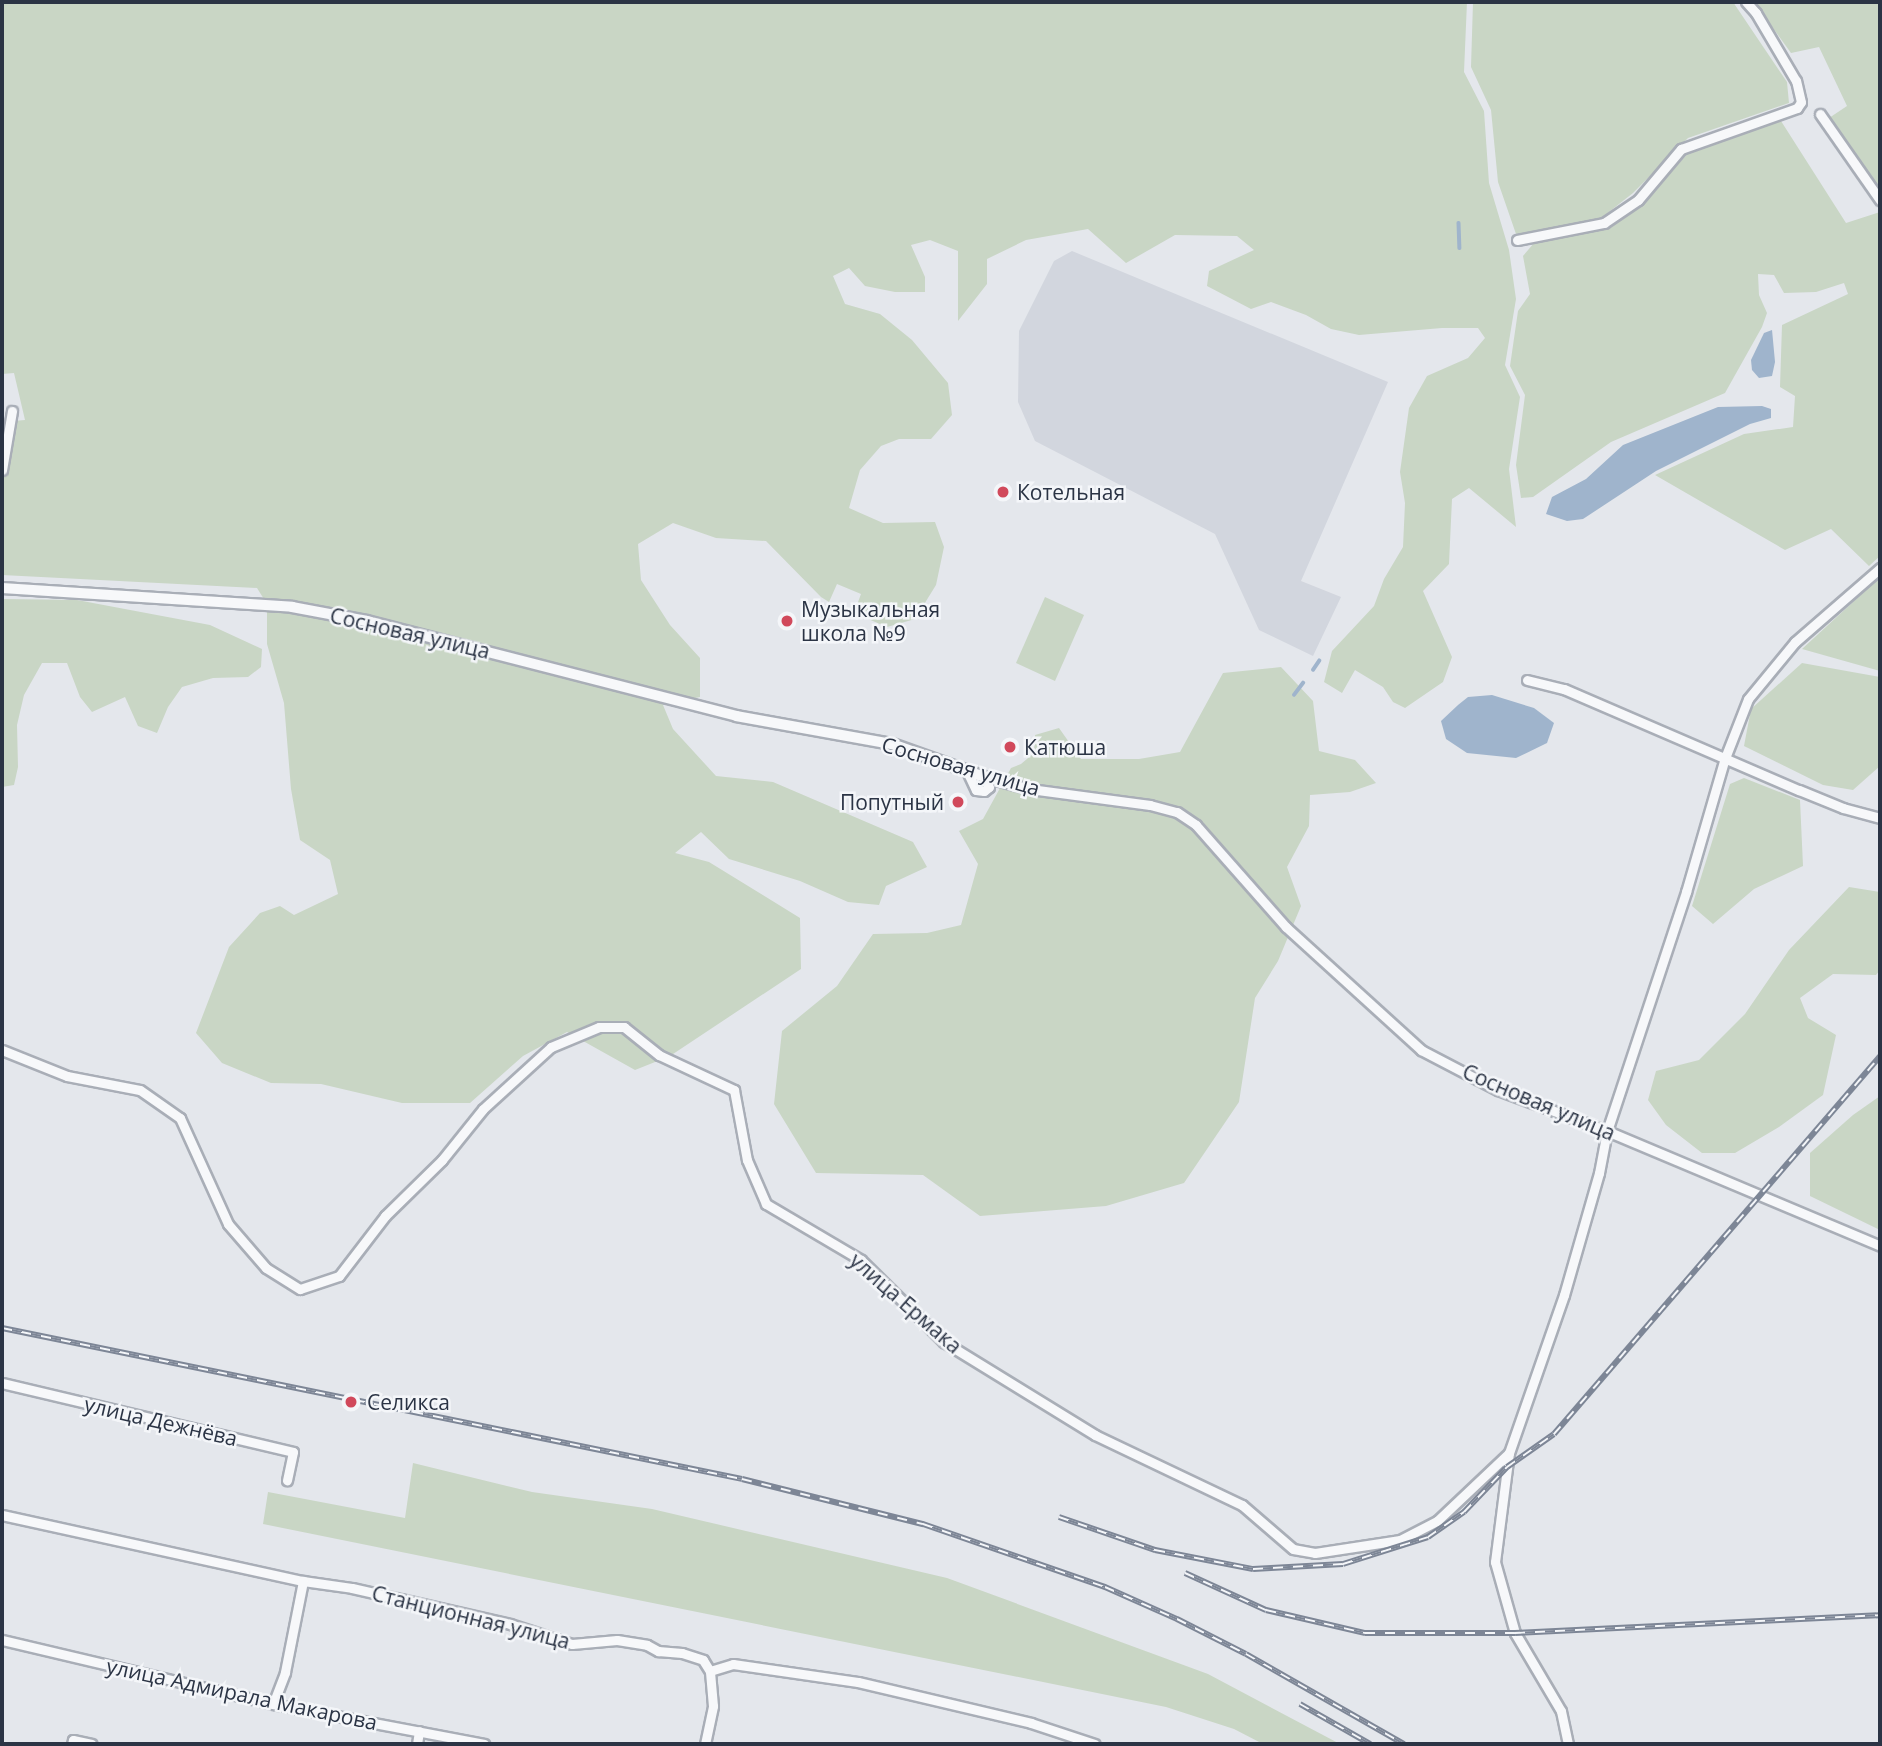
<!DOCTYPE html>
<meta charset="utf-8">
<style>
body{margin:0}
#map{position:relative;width:1882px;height:1746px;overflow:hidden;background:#e4e7ec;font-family:"Open Sans",sans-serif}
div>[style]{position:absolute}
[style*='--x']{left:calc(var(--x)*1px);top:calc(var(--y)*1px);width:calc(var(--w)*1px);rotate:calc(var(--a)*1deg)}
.built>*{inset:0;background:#d2d6de}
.green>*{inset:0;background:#c9d6c5}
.water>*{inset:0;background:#9fb4cc}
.stream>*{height:3.5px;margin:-1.75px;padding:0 1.75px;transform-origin:1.75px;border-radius:1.75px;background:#9fb4cc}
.roads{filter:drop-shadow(2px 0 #a9aeb7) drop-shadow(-2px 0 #a9aeb7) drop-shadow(0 2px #a9aeb7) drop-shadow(0 -2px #a9aeb7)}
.minor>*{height:9px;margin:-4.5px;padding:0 4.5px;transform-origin:4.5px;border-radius:4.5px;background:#f7f8fa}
.tertiary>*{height:10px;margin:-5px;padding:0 5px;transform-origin:5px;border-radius:5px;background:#f7f8fa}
.rail>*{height:6px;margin-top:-3px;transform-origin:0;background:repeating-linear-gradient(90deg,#f4f6f9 0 10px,#7d8696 0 20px);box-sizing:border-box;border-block:2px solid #7d8696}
.dots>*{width:19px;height:19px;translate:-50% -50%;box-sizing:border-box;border:4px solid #f4f6f9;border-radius:50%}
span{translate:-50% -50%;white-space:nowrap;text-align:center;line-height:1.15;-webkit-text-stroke:5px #f4f6f9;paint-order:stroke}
.poi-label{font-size:21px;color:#2b3445}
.left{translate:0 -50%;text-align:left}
.right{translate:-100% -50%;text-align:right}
.street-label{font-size:21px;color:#2b3445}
.frame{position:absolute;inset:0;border:4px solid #2b3445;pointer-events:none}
</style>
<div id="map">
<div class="built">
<div style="clip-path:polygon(1072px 251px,1388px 382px,1301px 581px,1341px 597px,1313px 656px,1259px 630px,1215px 534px,1035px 441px,1018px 402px,1019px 331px,1054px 261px)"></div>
</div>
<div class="green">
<div style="clip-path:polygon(2px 2px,1467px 2px,1464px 72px,1484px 111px,1489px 183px,1509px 250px,1516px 299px,1505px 365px,1520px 397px,1509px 469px,1516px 527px,1469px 488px,1452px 499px,1449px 564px,1423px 591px,1452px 657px,1443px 682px,1405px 708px,1393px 702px,1383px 687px,1355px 670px,1342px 693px,1324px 682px,1332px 651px,1374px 606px,1384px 579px,1403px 547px,1405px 503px,1400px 472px,1409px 408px,1427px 376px,1468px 358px,1485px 338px,1478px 328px,1442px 328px,1359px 335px,1331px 329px,1306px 315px,1271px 302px,1251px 309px,1207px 286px,1209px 271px,1254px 250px,1237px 236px,1175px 235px,1126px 263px,1088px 229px,1026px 240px,987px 259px,987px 284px,958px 321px,958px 251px,930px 240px,911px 245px,925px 277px,925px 292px,895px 292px,865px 286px,849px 268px,833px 276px,845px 304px,880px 314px,912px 340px,948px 383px,952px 415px,931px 439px,899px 439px,881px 446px,860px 470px,849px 508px,883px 523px,935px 522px,944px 547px,936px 585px,915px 619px,887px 627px,854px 613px,861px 594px,837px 584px,829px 602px,821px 597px,766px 541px,716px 538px,673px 523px,638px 544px,641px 580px,670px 625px,700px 658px,700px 697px,663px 705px,673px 729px,716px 776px,773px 782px,913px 842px,927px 867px,886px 886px,879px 905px,848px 902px,800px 881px,729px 859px,701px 832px,675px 853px,709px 862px,800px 918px,801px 969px,670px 1056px,635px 1070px,567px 1032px,523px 1056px,470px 1103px,402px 1103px,321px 1084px,271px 1083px,222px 1063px,196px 1033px,229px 947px,260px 913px,280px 906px,294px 915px,338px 894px,330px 860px,300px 840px,291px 789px,284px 703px,267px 644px,267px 604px,257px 588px,2px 575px,2px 422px,25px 420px,14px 373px,2px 374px)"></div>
<div style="clip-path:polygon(1473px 2px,1733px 2px,1787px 82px,1789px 103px,1688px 138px,1633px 193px,1600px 219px,1516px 234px,1498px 182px,1491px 110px,1471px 67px)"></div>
<div style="clip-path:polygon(1754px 2px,1880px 2px,1880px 192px,1829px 118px,1847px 106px,1819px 47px,1791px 53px)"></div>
<div style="clip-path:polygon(1781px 121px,1846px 223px,1880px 212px,1880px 556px,1869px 566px,1831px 529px,1785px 550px,1655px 475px,1744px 434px,1793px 427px,1795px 396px,1780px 387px,1782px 325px,1848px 294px,1844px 283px,1816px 292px,1784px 293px,1774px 275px,1758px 274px,1759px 295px,1767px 313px,1762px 327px,1725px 393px,1611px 442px,1533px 497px,1521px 498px,1516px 465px,1525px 395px,1510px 366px,1518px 311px,1530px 294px,1523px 256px,1534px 243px,1604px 227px,1647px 199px,1690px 151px)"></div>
<div style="clip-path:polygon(1880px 577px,1880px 671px,1802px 649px,1878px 579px)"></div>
<div style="clip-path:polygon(1045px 597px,1084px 615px,1055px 681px,1016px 663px)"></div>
<div style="clip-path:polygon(2px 599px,77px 600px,210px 625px,262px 649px,261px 667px,248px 677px,213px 678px,182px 687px,168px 707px,157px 733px,138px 726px,125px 697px,92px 712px,80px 697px,67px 663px,42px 663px,24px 695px,17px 725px,18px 767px,14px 785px,2px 787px)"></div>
<div style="clip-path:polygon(1802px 663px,1880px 677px,1880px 766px,1853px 790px,1823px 785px,1744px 746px,1751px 709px)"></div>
<div style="clip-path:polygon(1281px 667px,1313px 701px,1319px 751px,1355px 760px,1376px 783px,1350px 792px,1310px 795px,1309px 826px,1287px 867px,1301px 906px,1278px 961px,1255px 998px,1239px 1102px,1184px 1183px,1106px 1206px,980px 1216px,923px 1175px,816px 1173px,774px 1104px,782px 1031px,837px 986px,873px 934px,927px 933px,961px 925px,978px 864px,959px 831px,983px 819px,1011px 768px,1021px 764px,1034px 753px,1035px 735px,1059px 728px,1081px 759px,1139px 759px,1180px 752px,1223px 673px)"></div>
<div style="clip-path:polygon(1744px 778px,1800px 800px,1803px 866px,1754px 889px,1713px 924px,1692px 906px,1730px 784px)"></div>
<div style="clip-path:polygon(1849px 887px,1880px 892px,1880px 970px,1876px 975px,1833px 974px,1800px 998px,1808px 1018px,1836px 1035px,1823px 1095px,1779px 1127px,1735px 1153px,1702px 1153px,1666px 1125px,1648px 1100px,1656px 1071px,1699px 1060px,1745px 1014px,1789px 950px)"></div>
<div style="clip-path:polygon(1880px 1096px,1880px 1230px,1810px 1196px,1810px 1153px,1853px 1115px)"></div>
<div style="clip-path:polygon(413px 1463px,532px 1492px,652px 1509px,947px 1578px,1208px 1674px,1340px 1744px,1263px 1744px,1234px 1729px,1166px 1707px,263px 1524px,268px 1492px,405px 1518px)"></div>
</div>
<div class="water">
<div style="clip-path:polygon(1772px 330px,1775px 362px,1772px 376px,1759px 378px,1752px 370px,1751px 360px,1764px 333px)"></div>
<div style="clip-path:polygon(1762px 406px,1771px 409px,1771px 418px,1750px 424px,1656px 471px,1583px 519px,1567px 521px,1546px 514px,1552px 497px,1586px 479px,1623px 445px,1718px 407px)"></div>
<div style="clip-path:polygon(1492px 695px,1534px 708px,1554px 723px,1547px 743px,1516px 758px,1467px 753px,1446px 739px,1441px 721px,1458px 705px,1468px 697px)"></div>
</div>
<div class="stream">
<div style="--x:1459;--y:223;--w:25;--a:88"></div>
<div style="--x:1313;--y:670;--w:11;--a:-56"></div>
<div style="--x:1294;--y:695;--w:15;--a:-53"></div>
</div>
<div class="roads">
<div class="minor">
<div style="--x:1820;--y:114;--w:105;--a:55.1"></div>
<div style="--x:1517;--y:240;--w:89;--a:-11.1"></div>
<div style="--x:1604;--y:223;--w:41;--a:-34.1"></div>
<div style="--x:1638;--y:200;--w:67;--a:-49.9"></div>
<div style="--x:1681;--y:149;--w:123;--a:-19.5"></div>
<div style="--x:1797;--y:108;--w:7;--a:-56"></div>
<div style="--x:1801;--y:102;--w:22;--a:-103"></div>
<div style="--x:1796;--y:81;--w:79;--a:-120.5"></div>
<div style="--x:1756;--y:13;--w:15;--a:-132"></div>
<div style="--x:2;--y:470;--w:60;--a:-80.4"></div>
<div style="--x:1527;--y:680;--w:38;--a:14"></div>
<div style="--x:1564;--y:689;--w:256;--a:23.3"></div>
<div style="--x:1799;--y:790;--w:48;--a:22.2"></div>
<div style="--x:1843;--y:808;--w:38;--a:15"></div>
<div style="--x:967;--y:771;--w:21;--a:65"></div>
<div style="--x:976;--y:790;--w:8;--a:7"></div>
<div style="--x:984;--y:791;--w:6;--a:-39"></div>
<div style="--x:989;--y:787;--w:11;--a:-117"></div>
<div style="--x:984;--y:777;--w:48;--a:14.6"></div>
<div style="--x:1030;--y:789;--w:121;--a:7.6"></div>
<div style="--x:1150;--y:805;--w:28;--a:15"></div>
<div style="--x:1177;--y:812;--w:23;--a:34"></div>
<div style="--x:1196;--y:825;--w:136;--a:48.6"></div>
<div style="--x:1286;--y:927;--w:183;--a:42.3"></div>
<div style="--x:1421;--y:1050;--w:87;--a:27.5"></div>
<div style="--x:1498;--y:1090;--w:116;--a:20.6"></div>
<div style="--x:1607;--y:1131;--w:296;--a:22.8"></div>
<div style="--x:2;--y:1050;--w:70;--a:21.8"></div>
<div style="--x:67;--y:1076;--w:74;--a:10.9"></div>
<div style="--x:140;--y:1090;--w:49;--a:35"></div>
<div style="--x:180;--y:1118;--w:116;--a:65.6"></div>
<div style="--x:228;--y:1224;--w:58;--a:49.2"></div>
<div style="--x:266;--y:1268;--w:40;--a:32"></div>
<div style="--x:300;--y:1289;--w:41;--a:-18.4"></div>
<div style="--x:339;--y:1276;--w:76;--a:-52.5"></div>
<div style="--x:385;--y:1216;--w:80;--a:-44.5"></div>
<div style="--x:442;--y:1160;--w:65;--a:-51.2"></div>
<div style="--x:483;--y:1109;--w:92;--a:-42.4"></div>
<div style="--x:551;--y:1047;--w:52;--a:-22.6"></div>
<div style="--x:599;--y:1027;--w:25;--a:0"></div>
<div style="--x:624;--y:1027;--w:45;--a:38.7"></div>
<div style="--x:659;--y:1055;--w:83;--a:25"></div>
<div style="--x:734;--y:1090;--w:71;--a:79.5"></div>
<div style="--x:747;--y:1160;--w:48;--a:66.6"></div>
<div style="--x:766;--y:1204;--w:110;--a:30.5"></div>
<div style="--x:861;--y:1260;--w:117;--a:44.7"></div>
<div style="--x:944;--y:1342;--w:177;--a:31.6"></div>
<div style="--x:1095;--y:1435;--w:163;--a:25.5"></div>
<div style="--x:1242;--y:1505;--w:67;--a:40.8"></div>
<div style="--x:1293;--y:1549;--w:22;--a:10"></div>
<div style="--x:1315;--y:1553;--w:86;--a:-8.7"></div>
<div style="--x:1400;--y:1540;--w:42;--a:-27.2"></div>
<div style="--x:1437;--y:1521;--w:99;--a:-43.4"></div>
<div style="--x:2;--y:1383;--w:299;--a:13.3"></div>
<div style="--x:293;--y:1452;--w:29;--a:102"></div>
<div style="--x:2;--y:1515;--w:308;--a:12.4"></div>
<div style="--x:303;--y:1581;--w:49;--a:8.1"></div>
<div style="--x:352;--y:1588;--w:162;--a:12.8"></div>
<div style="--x:510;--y:1624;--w:65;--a:17.9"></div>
<div style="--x:572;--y:1644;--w:45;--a:-5.1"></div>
<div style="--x:617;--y:1640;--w:30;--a:9"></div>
<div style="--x:647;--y:1645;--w:13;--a:29"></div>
<div style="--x:658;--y:1651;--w:24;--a:5"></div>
<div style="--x:682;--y:1653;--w:22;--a:18"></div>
<div style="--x:703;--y:1660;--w:13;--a:58"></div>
<div style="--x:710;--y:1671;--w:24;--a:-17"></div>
<div style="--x:733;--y:1664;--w:126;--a:8.2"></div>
<div style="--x:858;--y:1682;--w:178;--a:13.3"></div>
<div style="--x:1031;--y:1723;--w:67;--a:18.2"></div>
<div style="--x:2;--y:1640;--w:278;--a:13.3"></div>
<div style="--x:273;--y:1704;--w:215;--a:10.7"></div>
<div style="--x:273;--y:1704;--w:34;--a:-69"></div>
<div style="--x:285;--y:1672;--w:93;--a:-78.8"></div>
<div style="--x:72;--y:1744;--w:4;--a:-76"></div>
<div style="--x:73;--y:1740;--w:19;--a:12"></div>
<div style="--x:417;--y:1744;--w:13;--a:-81"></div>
<div style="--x:705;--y:1744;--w:39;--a:-78"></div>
<div style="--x:713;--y:1706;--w:35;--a:-95"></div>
<div style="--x:1568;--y:1744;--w:34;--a:-102"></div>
<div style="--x:1561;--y:1711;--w:91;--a:-120.5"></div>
<div style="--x:1515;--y:1633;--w:74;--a:-105.7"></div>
<div style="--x:1495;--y:1562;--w:110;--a:-82.7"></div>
<div style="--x:1509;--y:1453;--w:167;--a:-70.8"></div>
<div style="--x:1564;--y:1295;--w:127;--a:-74"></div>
<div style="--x:1599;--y:1173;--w:43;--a:-79.2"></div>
<div style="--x:1607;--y:1131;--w:252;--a:-71.7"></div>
<div style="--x:1686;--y:892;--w:140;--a:-73.8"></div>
<div style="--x:1725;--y:758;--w:63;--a:-68.7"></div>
<div style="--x:1748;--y:699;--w:74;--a:-50.5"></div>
<div style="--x:1795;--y:642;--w:113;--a:-41"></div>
</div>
<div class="tertiary">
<div style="--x:2;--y:588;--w:291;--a:3.7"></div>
<div style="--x:292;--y:607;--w:76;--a:10.6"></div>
<div style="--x:367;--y:621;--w:381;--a:14.4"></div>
<div style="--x:736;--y:716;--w:158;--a:10.2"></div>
<div style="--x:892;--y:744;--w:98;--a:19.7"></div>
</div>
</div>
<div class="rail">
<div style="--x:2;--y:1328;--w:755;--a:11.53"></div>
<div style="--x:742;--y:1479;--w:187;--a:14"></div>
<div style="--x:923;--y:1524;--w:193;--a:19.1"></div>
<div style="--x:1105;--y:1587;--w:79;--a:24"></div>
<div style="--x:1177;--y:1619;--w:77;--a:26.9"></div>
<div style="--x:1246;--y:1654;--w:182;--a:29.7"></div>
<div style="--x:1059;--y:1517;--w:102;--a:19"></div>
<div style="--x:1155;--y:1550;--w:100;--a:11"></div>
<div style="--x:1253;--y:1569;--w:90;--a:-3.2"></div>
<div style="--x:1343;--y:1564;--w:89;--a:-17.6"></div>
<div style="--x:1428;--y:1537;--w:44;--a:-34.8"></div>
<div style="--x:1464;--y:1512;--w:62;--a:-46.3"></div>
<div style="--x:1507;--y:1467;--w:57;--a:-35.1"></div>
<div style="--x:1554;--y:1434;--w:499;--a:-49.2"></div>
<div style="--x:1185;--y:1573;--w:89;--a:24.6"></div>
<div style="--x:1266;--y:1610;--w:102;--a:13.1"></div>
<div style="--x:1365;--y:1633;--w:150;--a:0"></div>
<div style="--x:1515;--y:1633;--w:365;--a:-2.8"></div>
<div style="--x:1300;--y:1704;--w:81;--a:29.7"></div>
</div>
<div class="dots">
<div style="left:1003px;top:492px;background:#d1495b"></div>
<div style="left:787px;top:621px;background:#d1495b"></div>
<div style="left:1010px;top:747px;background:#d1495b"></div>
<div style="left:958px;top:802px;background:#d1495b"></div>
<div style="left:351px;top:1402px;background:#d1495b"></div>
</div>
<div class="poi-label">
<span class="left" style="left:1017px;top:492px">Котельная</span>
<span class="left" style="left:801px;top:621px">Музыкальная<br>школа №9</span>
<span class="left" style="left:1024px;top:747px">Катюша</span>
<span class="right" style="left:944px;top:802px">Попутный</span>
<span class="left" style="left:367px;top:1402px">Селикса</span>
</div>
<div class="street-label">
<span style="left:410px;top:633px;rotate:13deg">Сосновая улица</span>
<span style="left:961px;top:766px;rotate:16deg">Сосновая улица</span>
<span style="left:1539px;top:1102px;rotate:23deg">Сосновая улица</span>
<span style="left:906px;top:1303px;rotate:41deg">улица Ермака</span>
<span style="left:161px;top:1421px;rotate:13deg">улица Дежнёва</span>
<span style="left:471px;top:1617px;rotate:14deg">Станционная улица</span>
<span style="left:242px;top:1694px;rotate:12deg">улица Адмирала Макарова</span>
</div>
<div class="frame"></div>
</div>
